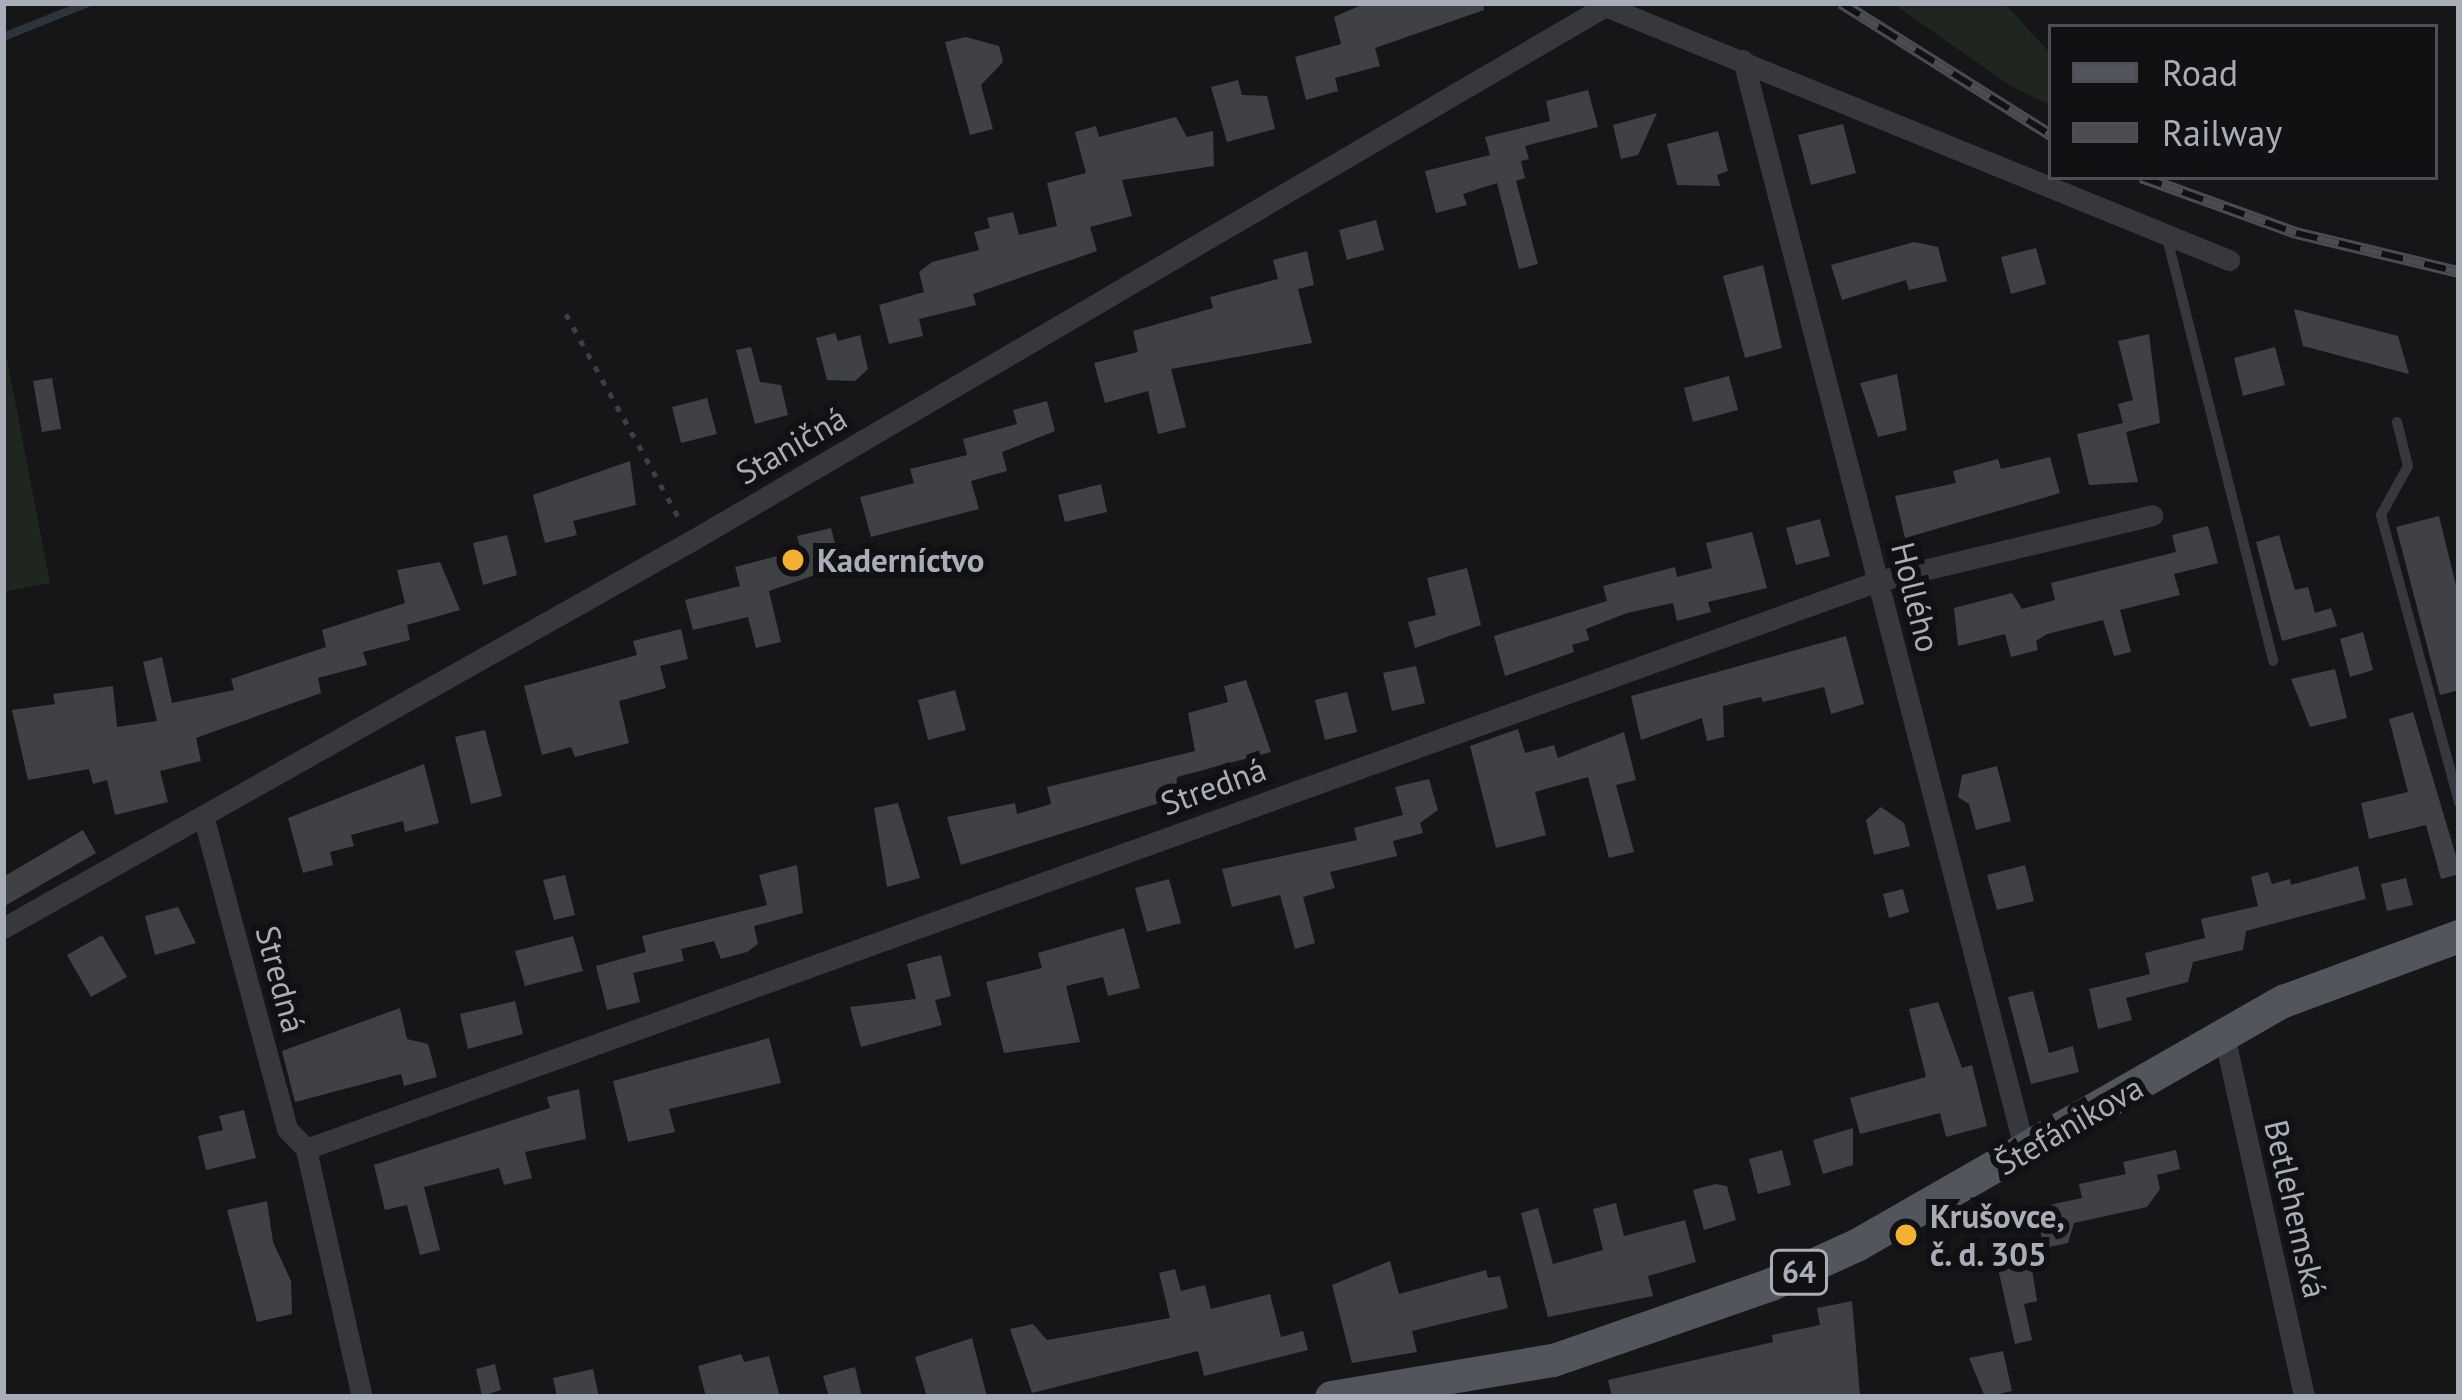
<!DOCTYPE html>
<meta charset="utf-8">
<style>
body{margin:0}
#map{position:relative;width:2462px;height:1400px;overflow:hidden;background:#161618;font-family:"PT Sans",sans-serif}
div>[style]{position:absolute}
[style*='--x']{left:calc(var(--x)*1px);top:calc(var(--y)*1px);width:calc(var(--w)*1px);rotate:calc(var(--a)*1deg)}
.green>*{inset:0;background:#1e261f}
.stream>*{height:8px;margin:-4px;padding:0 4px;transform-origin:4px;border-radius:4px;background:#2c353c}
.building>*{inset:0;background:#404145}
.path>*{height:4.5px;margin-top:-2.25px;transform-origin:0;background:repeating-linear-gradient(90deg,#3d3f44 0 6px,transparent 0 15px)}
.service>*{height:10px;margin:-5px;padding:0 5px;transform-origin:5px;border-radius:5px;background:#37383d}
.minor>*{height:21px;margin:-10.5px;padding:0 10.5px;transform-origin:10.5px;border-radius:10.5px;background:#37383d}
.primary>*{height:33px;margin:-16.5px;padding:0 16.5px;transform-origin:16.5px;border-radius:16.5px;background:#53555c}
.rail>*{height:12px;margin-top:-6px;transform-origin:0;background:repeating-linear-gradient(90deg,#111113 0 22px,#4a4c52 0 44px);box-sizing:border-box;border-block:3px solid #4a4c52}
.dots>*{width:33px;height:33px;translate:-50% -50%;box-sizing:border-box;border:6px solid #111113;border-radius:50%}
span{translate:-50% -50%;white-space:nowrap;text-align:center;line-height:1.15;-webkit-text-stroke:12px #111113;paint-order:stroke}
.shield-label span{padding:3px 9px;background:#111113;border:3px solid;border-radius:9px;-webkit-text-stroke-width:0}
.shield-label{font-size:30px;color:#a8adb8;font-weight:700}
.street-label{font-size:33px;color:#a8adb8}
.poi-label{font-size:33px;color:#a8adb8;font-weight:700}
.left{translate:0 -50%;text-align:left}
.frame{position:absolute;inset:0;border:6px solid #a8adb8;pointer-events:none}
.legend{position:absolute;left:2048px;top:24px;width:390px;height:156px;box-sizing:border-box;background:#111113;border:3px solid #4d4f55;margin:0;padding:15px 21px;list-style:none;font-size:36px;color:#a8adb8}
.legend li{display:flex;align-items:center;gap:24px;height:60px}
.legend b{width:60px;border:3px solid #4d4f55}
</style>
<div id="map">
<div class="green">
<div style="clip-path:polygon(1892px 3px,2004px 3px,2051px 54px,2051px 105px,2012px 87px)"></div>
<div style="clip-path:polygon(3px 338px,50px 583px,3px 592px)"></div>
</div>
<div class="stream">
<div style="--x:3;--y:37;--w:92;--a:-21.8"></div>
</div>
<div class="building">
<div style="clip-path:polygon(1366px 3px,1483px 3px,1484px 10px,1375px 48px,1380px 66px,1335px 78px,1338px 91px,1306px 100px,1295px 57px,1341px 44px,1334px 17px)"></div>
<div style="clip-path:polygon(966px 37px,999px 46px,1003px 62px,981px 85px,993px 129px,970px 135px,945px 42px)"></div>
<div style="clip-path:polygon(1238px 80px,1242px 95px,1267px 96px,1275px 129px,1227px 142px,1211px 87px)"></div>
<div style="clip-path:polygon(1588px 90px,1598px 127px,1525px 146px,1529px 159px,1521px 161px,1525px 178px,1516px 181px,1538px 264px,1519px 269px,1497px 183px,1463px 194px,1467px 205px,1436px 213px,1425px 171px,1490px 155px,1485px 137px,1550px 121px,1546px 101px)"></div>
<div style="clip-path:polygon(1657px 113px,1638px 155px,1621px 159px,1613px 125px)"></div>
<div style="clip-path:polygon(1176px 117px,1187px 137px,1213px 131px,1214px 166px,1122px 180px,1132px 216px,1090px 227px,1097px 251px,973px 294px,976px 305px,919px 319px,923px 336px,889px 344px,879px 305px,924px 292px,919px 272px,932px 262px,979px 250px,974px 232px,990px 228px,987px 218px,1013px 212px,1019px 235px,1057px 226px,1047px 183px,1086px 173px,1075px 132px,1096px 126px,1099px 137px)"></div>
<div style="clip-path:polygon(1843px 124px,1856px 173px,1811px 185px,1798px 135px)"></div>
<div style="clip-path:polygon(1718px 131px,1728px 171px,1717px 175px,1720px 186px,1677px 185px,1667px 144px)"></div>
<div style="clip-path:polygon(1376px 220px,1384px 250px,1347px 260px,1339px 230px)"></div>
<div style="clip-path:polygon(1914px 242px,1938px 247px,1947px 281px,1909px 290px,1906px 280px,1842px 300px,1831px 265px)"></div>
<div style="clip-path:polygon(2036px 248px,2046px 284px,2011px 294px,2001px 257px)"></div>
<div style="clip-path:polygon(1307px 251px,1314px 285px,1298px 289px,1312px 343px,1171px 369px,1186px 427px,1158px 434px,1148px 391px,1105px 403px,1094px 363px,1138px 352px,1133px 331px,1213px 308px,1210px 297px,1278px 279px,1273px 260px)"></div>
<div style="clip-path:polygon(1763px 265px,1782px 348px,1745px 358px,1723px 276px)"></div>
<div style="clip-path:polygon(2294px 309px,2398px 336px,2409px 374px,2303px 346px)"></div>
<div style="clip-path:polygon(835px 333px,838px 341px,860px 335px,868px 369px,855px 381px,827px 380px,816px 338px)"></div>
<div style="clip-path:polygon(2149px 334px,2160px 423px,2126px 432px,2138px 482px,2089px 485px,2077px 434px,2123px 423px,2118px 404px,2133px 400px,2118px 341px)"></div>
<div style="clip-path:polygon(751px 347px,760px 382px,781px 385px,788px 415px,755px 424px,736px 350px)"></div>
<div style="clip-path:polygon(2275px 347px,2285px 385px,2243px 396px,2234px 358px)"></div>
<div style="clip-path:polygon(1897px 374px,1907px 430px,1878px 437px,1860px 383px)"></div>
<div style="clip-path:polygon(1729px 376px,1738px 410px,1693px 422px,1684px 388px)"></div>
<div style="clip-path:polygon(52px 378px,61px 429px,42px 432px,33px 381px)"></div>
<div style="clip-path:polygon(707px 398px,717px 434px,681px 443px,672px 407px)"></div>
<div style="clip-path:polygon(1047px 401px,1055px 431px,1002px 452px,1007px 471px,971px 481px,979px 509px,871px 537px,860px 497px,914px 483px,910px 469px,967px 455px,963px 439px,1017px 424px,1013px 410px)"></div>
<div style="clip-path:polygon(2050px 457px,2060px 493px,1905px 538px,1895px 496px,1956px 483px,1953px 471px,1998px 459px,2001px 469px)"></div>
<div style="clip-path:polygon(630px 461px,636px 505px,573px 521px,577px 535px,545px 543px,533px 495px)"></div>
<div style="clip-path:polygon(1101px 484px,1107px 512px,1065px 522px,1058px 495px)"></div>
<div style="clip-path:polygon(2439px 516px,2459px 598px,2459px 690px,2440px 695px,2396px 527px)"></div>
<div style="clip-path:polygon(1820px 519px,1830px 556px,1796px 565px,1786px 528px)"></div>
<div style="clip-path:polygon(2208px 526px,2218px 563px,2174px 574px,2180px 595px,2120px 610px,2131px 652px,2114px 656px,2103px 620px,2047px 634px,2036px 641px,2038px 650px,2011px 657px,2005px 634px,1958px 646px,1954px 608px,2012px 593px,2022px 609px,2055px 600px,2051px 583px,2176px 552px,2172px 535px)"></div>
<div style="clip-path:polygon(831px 528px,841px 566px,769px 591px,781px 642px,756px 648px,748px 617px,693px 630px,685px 600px,740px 586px,735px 567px,801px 550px,797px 536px)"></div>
<div style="clip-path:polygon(1752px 532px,1767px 588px,1708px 602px,1711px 612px,1677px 621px,1673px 603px,1627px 613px,1586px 629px,1589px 640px,1572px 645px,1574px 652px,1505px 676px,1494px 636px,1607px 601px,1603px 586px,1675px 567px,1677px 577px,1712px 568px,1706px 543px)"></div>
<div style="clip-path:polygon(507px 535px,517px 575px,483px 585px,473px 543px)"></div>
<div style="clip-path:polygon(2279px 535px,2295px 590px,2308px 587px,2315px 613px,2331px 608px,2337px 626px,2282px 641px,2256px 542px)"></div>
<div style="clip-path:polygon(440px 562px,460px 610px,407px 625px,410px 640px,363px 652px,367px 665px,318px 678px,321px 693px,196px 738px,201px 761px,160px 771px,168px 802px,115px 815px,107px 780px,93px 784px,89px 769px,28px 780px,12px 710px,55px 704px,53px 694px,113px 686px,117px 727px,157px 721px,143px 662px,162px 657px,172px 703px,234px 690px,231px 679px,326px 647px,322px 630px,405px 603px,397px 570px)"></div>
<div style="clip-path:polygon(1467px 568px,1481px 625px,1415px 648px,1408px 622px,1436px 615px,1427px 578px)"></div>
<div style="clip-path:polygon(681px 629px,688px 659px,660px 666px,666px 688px,619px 701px,629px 743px,575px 757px,571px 747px,542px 755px,524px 686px,637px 655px,633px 641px)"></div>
<div style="clip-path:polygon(2363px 632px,2373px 670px,2350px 677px,2340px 639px)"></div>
<div style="clip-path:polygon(1846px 636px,1864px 704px,1831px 714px,1824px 687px,1763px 702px,1761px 697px,1723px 706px,1724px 737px,1707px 741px,1702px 718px,1641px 740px,1631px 696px)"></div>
<div style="clip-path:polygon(1416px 666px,1425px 703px,1392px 711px,1383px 673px)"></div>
<div style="clip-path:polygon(2335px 669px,2347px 718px,2310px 727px,2291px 679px)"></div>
<div style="clip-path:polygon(1246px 680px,1271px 752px,1177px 777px,1175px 798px,961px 865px,947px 817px,1015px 803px,1017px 814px,1051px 804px,1047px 787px,1195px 751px,1188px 713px,1228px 702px,1224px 686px)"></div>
<div style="clip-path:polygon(955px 690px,966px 730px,928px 740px,918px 700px)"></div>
<div style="clip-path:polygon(1347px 692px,1357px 732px,1325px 740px,1315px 700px)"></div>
<div style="clip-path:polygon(2413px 712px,2459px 866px,2459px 874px,2441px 879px,2426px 825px,2369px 839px,2361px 803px,2408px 792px,2389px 719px)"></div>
<div style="clip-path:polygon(1518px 729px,1525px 753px,1554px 745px,1558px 758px,1624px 732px,1636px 780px,1616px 785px,1634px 852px,1609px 858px,1588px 777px,1535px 792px,1546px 835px,1496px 848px,1470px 746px)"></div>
<div style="clip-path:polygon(485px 730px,502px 796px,471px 804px,455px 737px)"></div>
<div style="clip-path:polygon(424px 764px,439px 823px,405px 832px,403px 821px,351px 835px,354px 846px,330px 852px,333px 865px,303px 873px,288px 818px)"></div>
<div style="clip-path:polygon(1997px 766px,2011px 821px,1976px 830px,1969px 804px,1958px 797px,1962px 775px)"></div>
<div style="clip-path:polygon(1429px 779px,1438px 810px,1420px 823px,1423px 833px,1393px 841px,1397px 856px,1330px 872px,1335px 888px,1303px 897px,1315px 943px,1295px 949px,1280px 895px,1232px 907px,1222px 869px,1357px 840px,1354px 828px,1403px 815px,1395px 787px)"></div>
<div style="clip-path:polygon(898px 803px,920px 878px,887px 887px,874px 808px)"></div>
<div style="clip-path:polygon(1881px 807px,1904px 823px,1910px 846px,1874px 855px,1866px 820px)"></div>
<div style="clip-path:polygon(83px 830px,96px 853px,3px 907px,3px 877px)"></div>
<div style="clip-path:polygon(797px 865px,803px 913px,754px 926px,758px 944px,747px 952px,721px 959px,714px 941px,681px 949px,684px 961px,633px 973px,640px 1002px,607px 1010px,596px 966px,646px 952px,642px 936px,767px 905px,759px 875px)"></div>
<div style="clip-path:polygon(2025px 865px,2034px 901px,1997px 910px,1987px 875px)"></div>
<div style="clip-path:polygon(2358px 866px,2366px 899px,2246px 931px,2243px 950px,2193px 962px,2188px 982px,2126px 998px,2132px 1020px,2098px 1029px,2089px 989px,2150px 974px,2145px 953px,2205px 938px,2201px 919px,2258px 906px,2251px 877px,2268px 872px,2272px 884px,2290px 879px,2291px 885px)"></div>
<div style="clip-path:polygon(565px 875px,575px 915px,554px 920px,543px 880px)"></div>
<div style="clip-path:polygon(2406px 878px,2413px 905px,2387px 911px,2381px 884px)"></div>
<div style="clip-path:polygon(1169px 879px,1181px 923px,1147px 932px,1135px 888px)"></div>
<div style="clip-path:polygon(1903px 889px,1909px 912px,1889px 918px,1883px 894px)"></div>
<div style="clip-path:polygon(178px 907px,196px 943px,155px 955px,145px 916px)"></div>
<div style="clip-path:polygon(1124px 928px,1140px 988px,1108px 996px,1103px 977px,1066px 986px,1080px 1042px,1004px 1053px,986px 982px,1042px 968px,1038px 953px)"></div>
<div style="clip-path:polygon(102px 935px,127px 977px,91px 997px,67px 955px)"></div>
<div style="clip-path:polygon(573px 936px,583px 971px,525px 986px,515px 951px)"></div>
<div style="clip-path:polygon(941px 955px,951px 996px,935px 1000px,942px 1025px,861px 1047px,850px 1007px,916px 999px,907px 964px)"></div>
<div style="clip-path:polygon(2033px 991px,2049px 1053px,2073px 1046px,2079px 1072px,2031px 1084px,2008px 997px)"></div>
<div style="clip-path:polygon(515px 1001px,523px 1034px,468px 1049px,460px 1014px)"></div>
<div style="clip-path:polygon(1938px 1002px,1962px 1068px,1972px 1065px,1987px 1126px,1946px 1137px,1940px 1113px,1860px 1134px,1850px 1098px,1926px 1077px,1909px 1009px)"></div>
<div style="clip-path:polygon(400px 1008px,407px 1039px,428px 1044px,437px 1077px,404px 1086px,401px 1074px,295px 1102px,282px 1051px)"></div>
<div style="clip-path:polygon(769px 1038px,781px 1083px,669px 1109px,675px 1132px,628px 1142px,613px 1081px)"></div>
<div style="clip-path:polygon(579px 1089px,586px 1139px,525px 1152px,532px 1178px,504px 1185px,499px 1168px,424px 1187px,440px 1250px,420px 1255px,407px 1205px,385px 1210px,374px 1165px,550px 1108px,547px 1097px)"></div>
<div style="clip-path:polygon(244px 1110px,256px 1158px,206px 1170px,198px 1136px,223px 1130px,219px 1116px)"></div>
<div style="clip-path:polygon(1853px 1128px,1853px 1165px,1823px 1174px,1813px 1140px)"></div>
<div style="clip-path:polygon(1782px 1150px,1791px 1185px,1758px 1194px,1749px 1159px)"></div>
<div style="clip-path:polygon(2176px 1150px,2180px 1169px,2157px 1175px,2160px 1189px,2147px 1207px,2074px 1223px,2068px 1243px,2044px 1248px,2035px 1208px,2082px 1198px,2079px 1184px,2126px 1174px,2123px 1162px)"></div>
<div style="clip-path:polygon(1715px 1184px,1727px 1186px,1736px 1220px,1704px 1230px,1693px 1190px)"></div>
<div style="clip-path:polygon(267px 1201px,273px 1242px,291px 1281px,292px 1314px,257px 1322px,227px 1210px)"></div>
<div style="clip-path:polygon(1616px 1203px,1624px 1236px,1685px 1220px,1696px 1262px,1648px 1276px,1653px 1296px,1548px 1317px,1521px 1213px,1538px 1208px,1553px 1264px,1603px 1250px,1593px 1209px)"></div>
<div style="clip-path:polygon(2030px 1257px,2037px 1301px,2024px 1304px,2032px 1340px,2015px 1344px,1997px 1264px)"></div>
<div style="clip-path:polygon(1390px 1261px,1399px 1294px,1486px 1270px,1488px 1278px,1500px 1276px,1508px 1308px,1412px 1331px,1417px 1352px,1352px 1363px,1332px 1285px)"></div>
<div style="clip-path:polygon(1175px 1269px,1181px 1291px,1205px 1285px,1211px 1309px,1270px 1294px,1281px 1337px,1303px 1331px,1308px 1350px,1204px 1376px,1198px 1351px,1032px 1393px,1010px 1329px,1033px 1324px,1047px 1340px,1170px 1318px,1159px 1273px)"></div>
<div style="clip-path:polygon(1852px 1301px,1860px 1395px,1612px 1397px,1608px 1380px,1773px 1342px,1772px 1335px,1820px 1325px,1817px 1308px)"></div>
<div style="clip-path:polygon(972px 1338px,987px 1397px,927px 1397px,915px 1357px)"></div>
<div style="clip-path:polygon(2003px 1351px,2012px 1391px,1985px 1397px,1969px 1358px)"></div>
<div style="clip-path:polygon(741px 1354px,744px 1362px,769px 1356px,780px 1397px,706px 1397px,698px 1366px)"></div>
<div style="clip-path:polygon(495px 1364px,501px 1390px,482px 1396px,476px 1369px)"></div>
<div style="clip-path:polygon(855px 1367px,862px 1397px,829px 1397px,823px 1376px)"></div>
<div style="clip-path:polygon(593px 1369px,599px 1397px,557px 1397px,553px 1378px)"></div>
</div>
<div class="path">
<div style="--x:566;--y:314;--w:235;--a:61"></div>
</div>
<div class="service">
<div style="--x:2167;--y:238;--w:436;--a:75.9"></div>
<div style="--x:2397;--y:422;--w:45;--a:76"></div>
<div style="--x:2408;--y:466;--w:56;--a:118.9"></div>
<div style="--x:2381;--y:515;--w:298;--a:74.8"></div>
</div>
<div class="minor">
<div style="--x:1743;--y:60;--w:1127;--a:75.51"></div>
<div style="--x:204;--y:819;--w:321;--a:75"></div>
<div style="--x:287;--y:1129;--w:28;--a:46"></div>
<div style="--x:306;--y:1149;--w:254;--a:77.3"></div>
<div style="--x:3;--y:928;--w:789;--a:-29.36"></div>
<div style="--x:691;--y:541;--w:1059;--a:-30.34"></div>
<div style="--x:1605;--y:6;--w:674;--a:22.15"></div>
<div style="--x:2224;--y:1035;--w:371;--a:77.5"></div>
<div style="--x:306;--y:1149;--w:1671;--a:-19.87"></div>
<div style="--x:1878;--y:581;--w:282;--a:-13.5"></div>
</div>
<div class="primary">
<div style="--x:1331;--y:1397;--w:225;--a:-9.5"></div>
<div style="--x:1553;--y:1360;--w:231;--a:-19.2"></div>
<div style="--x:1771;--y:1284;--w:96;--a:-24.7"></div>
<div style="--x:1858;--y:1244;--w:490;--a:-29.8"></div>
<div style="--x:2283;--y:1001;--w:188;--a:-20.3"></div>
</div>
<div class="rail">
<div style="--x:1841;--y:3;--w:248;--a:32.2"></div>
<div style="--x:2141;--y:177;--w:165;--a:19.9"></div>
<div style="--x:2296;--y:233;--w:168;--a:13.5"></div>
</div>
<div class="dots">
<div style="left:793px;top:560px;background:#f2b134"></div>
<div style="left:1906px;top:1235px;background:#f2b134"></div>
</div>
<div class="shield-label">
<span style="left:1799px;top:1272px">64</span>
</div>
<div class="street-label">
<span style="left:791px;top:445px;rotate:-30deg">Staničná</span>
<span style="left:1916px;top:597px;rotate:76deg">Hollého</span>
<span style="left:1213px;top:786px;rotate:-20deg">Stredná</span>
<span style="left:281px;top:979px;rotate:75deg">Stredná</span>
<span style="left:2069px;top:1125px;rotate:-30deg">Štefánikova</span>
<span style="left:2296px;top:1209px;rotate:77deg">Betlehemská</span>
</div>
<div class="poi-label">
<span class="left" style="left:817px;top:560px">Kaderníctvo</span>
<span class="left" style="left:1930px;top:1235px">Krušovce,<br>č. d. 305</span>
</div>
<div class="frame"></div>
<ul class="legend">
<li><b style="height:15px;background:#53555c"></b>Road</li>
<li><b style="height:15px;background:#4a4c52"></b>Railway</li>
</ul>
</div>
